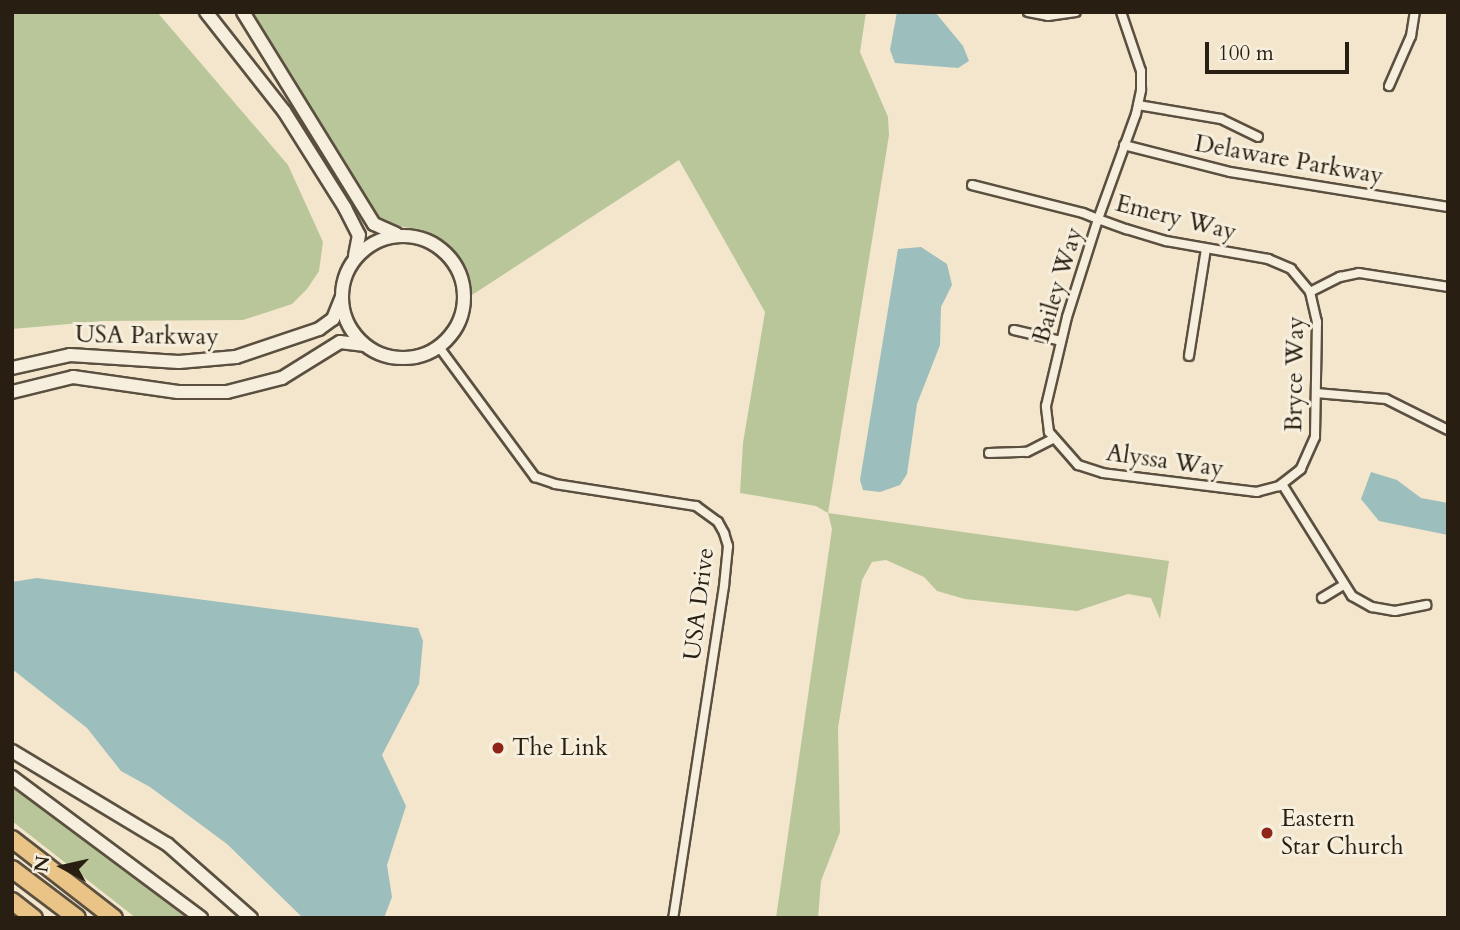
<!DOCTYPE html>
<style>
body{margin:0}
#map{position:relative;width:1460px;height:930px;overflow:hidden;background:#f3e6cc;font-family:Cardo,serif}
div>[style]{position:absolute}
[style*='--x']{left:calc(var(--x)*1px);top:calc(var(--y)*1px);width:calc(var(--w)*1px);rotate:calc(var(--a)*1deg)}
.green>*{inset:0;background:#b9c699}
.water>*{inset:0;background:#9cbebc}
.roads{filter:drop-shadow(2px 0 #5b5040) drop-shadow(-2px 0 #5b5040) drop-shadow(0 2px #5b5040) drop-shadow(0 -2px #5b5040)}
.street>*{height:8px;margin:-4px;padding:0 4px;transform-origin:4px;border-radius:4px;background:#f7efde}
.secondary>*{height:12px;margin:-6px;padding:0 6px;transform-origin:6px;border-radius:6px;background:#f7efde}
.secondary>.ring{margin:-6px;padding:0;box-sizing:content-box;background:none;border:12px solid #f7efde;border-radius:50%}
.highway>*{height:16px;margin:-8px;padding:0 8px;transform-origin:8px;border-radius:8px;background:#eac386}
.dots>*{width:19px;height:19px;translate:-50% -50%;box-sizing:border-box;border:4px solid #f7efde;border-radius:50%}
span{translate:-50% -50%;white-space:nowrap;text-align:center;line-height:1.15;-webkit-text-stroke:6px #f7efde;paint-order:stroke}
.street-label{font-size:24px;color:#281e11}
.poi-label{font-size:24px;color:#281e11}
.left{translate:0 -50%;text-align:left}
.frame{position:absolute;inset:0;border:14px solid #281e11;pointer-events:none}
.north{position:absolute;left:28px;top:832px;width:70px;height:70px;-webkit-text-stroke:5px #f7efde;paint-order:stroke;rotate:278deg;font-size:19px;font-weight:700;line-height:28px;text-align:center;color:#281e11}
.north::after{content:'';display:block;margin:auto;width:24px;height:32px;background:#281e11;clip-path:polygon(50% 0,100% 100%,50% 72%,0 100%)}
.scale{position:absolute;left:1205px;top:42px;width:144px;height:32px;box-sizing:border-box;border:4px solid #281e11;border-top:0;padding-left:9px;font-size:21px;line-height:24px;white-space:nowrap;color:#281e11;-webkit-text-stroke:5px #f7efde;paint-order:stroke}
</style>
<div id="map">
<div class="green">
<div style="clip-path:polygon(12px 12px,157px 12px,288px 165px,323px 242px,319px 271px,307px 289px,292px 304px,243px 320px,103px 321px,12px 329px)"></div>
<div style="clip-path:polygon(250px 12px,866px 12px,860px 52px,888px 117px,889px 135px,828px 513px,1169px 561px,1160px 619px,1151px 598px,1128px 594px,1077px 611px,965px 599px,937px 591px,924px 577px,886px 560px,872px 562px,862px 580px,838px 728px,840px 832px,821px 881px,818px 918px,776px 918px,832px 529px,828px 513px,816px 506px,740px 493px,743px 443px,765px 312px,679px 160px,472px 295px,467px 272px,446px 242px,420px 230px,382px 223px)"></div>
<div style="clip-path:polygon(12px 787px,187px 918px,136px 918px,12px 821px)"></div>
</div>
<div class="water">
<div style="clip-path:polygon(897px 12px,935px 12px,963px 46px,969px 61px,958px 68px,895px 63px,890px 50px)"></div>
<div style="clip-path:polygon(921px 247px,947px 264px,952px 285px,941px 307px,940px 345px,917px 404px,907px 474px,900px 485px,880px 492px,863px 490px,860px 480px,898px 249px)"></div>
<div style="clip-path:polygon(1371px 472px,1397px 480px,1421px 498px,1448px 503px,1448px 535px,1379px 521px,1361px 499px)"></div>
<div style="clip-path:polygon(37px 578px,418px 628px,423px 641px,419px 684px,382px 755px,406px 806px,387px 865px,392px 897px,384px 918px,303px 918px,227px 844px,150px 787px,121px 771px,87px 728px,12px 669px,12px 582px)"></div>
</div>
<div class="roads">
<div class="street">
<div style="--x:1028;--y:12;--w:20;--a:11"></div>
<div style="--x:1048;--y:16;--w:28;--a:-8"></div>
<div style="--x:1389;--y:86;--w:55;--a:-66.3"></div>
<div style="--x:1411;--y:36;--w:24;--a:-81"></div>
<div style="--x:1138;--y:105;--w:84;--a:9.6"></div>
<div style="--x:1221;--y:119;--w:41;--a:25.9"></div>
<div style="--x:1124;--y:145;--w:109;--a:14.3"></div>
<div style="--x:1230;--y:172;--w:221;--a:9.1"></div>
<div style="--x:972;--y:185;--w:114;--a:14.2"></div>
<div style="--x:1083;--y:213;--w:16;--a:22"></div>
<div style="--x:1098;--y:219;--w:30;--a:20"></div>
<div style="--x:1126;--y:229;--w:42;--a:16.7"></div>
<div style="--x:1166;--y:241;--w:104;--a:10"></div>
<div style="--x:1268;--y:259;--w:25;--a:23"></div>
<div style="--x:1291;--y:269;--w:30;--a:50"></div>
<div style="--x:1310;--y:292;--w:31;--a:77"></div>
<div style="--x:1317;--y:322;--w:115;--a:91"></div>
<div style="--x:1315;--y:437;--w:35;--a:114"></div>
<div style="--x:1301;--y:469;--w:28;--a:142"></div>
<div style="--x:1279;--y:486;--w:23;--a:165"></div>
<div style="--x:1257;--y:492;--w:155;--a:-173"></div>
<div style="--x:1103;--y:473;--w:26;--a:-162"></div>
<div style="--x:1078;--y:465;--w:44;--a:-131.3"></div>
<div style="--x:1049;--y:432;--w:26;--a:-97"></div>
<div style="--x:1046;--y:406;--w:91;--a:-76.7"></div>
<div style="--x:1067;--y:317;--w:103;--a:-72.4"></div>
<div style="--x:1098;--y:219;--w:112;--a:-70.1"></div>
<div style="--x:1136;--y:114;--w:25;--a:-78"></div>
<div style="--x:1141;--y:90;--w:19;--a:-90"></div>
<div style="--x:1141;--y:71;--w:62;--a:-108.7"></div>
<div style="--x:1310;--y:292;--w:34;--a:-27"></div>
<div style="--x:1340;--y:277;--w:19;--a:-12"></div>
<div style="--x:1359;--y:273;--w:90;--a:8.9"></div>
<div style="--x:1014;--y:330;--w:48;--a:13.2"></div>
<div style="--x:439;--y:347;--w:162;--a:53.6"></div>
<div style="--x:535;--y:477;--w:21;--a:19"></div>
<div style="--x:555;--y:484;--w:143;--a:8.9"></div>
<div style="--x:696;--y:506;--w:27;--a:36"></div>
<div style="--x:718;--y:522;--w:13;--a:61"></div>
<div style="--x:724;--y:533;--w:14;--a:73"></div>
<div style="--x:728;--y:546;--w:40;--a:95.7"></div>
<div style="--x:724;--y:586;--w:336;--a:98.7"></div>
<div style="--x:1189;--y:356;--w:108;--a:-81"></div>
<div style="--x:1316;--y:393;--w:70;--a:4.9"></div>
<div style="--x:1386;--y:399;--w:69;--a:26.6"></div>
<div style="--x:989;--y:453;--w:38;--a:-2"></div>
<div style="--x:1027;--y:452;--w:29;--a:-27"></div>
<div style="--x:1282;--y:484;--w:132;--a:58"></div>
<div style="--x:1352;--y:596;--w:23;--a:29"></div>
<div style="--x:1372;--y:607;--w:23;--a:10"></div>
<div style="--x:1395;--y:611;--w:32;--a:-11"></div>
<div style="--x:1322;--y:598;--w:23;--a:-31"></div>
</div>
<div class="secondary">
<div style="--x:206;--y:12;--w:126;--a:51.8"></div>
<div style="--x:284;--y:111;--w:115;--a:57.8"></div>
<div style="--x:345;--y:208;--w:30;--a:63"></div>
<div style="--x:359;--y:235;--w:21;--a:101"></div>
<div style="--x:243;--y:12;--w:249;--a:58.3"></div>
<div style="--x:374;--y:224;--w:24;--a:24"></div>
<div class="ring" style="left:342px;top:236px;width:110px;height:110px"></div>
<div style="--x:12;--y:368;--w:59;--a:-12.6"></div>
<div style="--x:70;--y:355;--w:109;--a:3.7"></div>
<div style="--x:179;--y:362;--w:57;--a:-5"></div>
<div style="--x:236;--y:357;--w:88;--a:-18.6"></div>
<div style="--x:319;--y:329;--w:17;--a:-36"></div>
<div style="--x:333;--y:319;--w:22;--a:-68"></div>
<div style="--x:12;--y:392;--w:63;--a:-13.8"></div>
<div style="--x:73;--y:377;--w:106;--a:8.1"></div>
<div style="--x:178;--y:392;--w:49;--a:0"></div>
<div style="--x:227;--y:392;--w:57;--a:-14.3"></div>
<div style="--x:282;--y:378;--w:68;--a:-31.8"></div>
<div style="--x:340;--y:342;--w:23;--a:7"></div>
<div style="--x:12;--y:751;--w:181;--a:31"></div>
<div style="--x:167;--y:844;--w:112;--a:41.4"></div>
<div style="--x:12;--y:777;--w:236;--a:36.7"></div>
</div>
<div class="highway">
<div style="--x:12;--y:839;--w:129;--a:37.8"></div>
<div style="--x:12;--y:869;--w:81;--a:37"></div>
<div style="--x:12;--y:901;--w:28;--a:38"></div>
</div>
</div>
<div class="dots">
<div style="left:498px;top:748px;background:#8f2418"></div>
<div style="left:1267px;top:833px;background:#8f2418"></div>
</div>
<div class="street-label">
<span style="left:1289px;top:160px;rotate:10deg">Delaware Parkway</span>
<span style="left:1176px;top:218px;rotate:14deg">Emery Way</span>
<span style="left:1058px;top:285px;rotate:-73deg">Bailey Way</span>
<span style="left:147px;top:336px;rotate:1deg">USA Parkway</span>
<span style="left:1295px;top:374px;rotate:-89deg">Bryce Way</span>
<span style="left:1165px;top:461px;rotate:8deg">Alyssa Way</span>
<span style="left:699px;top:604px;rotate:-83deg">USA Drive</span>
</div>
<div class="poi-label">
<span class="left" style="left:512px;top:748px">The Link</span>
<span class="left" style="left:1281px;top:833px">Eastern<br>Star Church</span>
</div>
<div class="frame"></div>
<div class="north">N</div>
<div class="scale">100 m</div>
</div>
